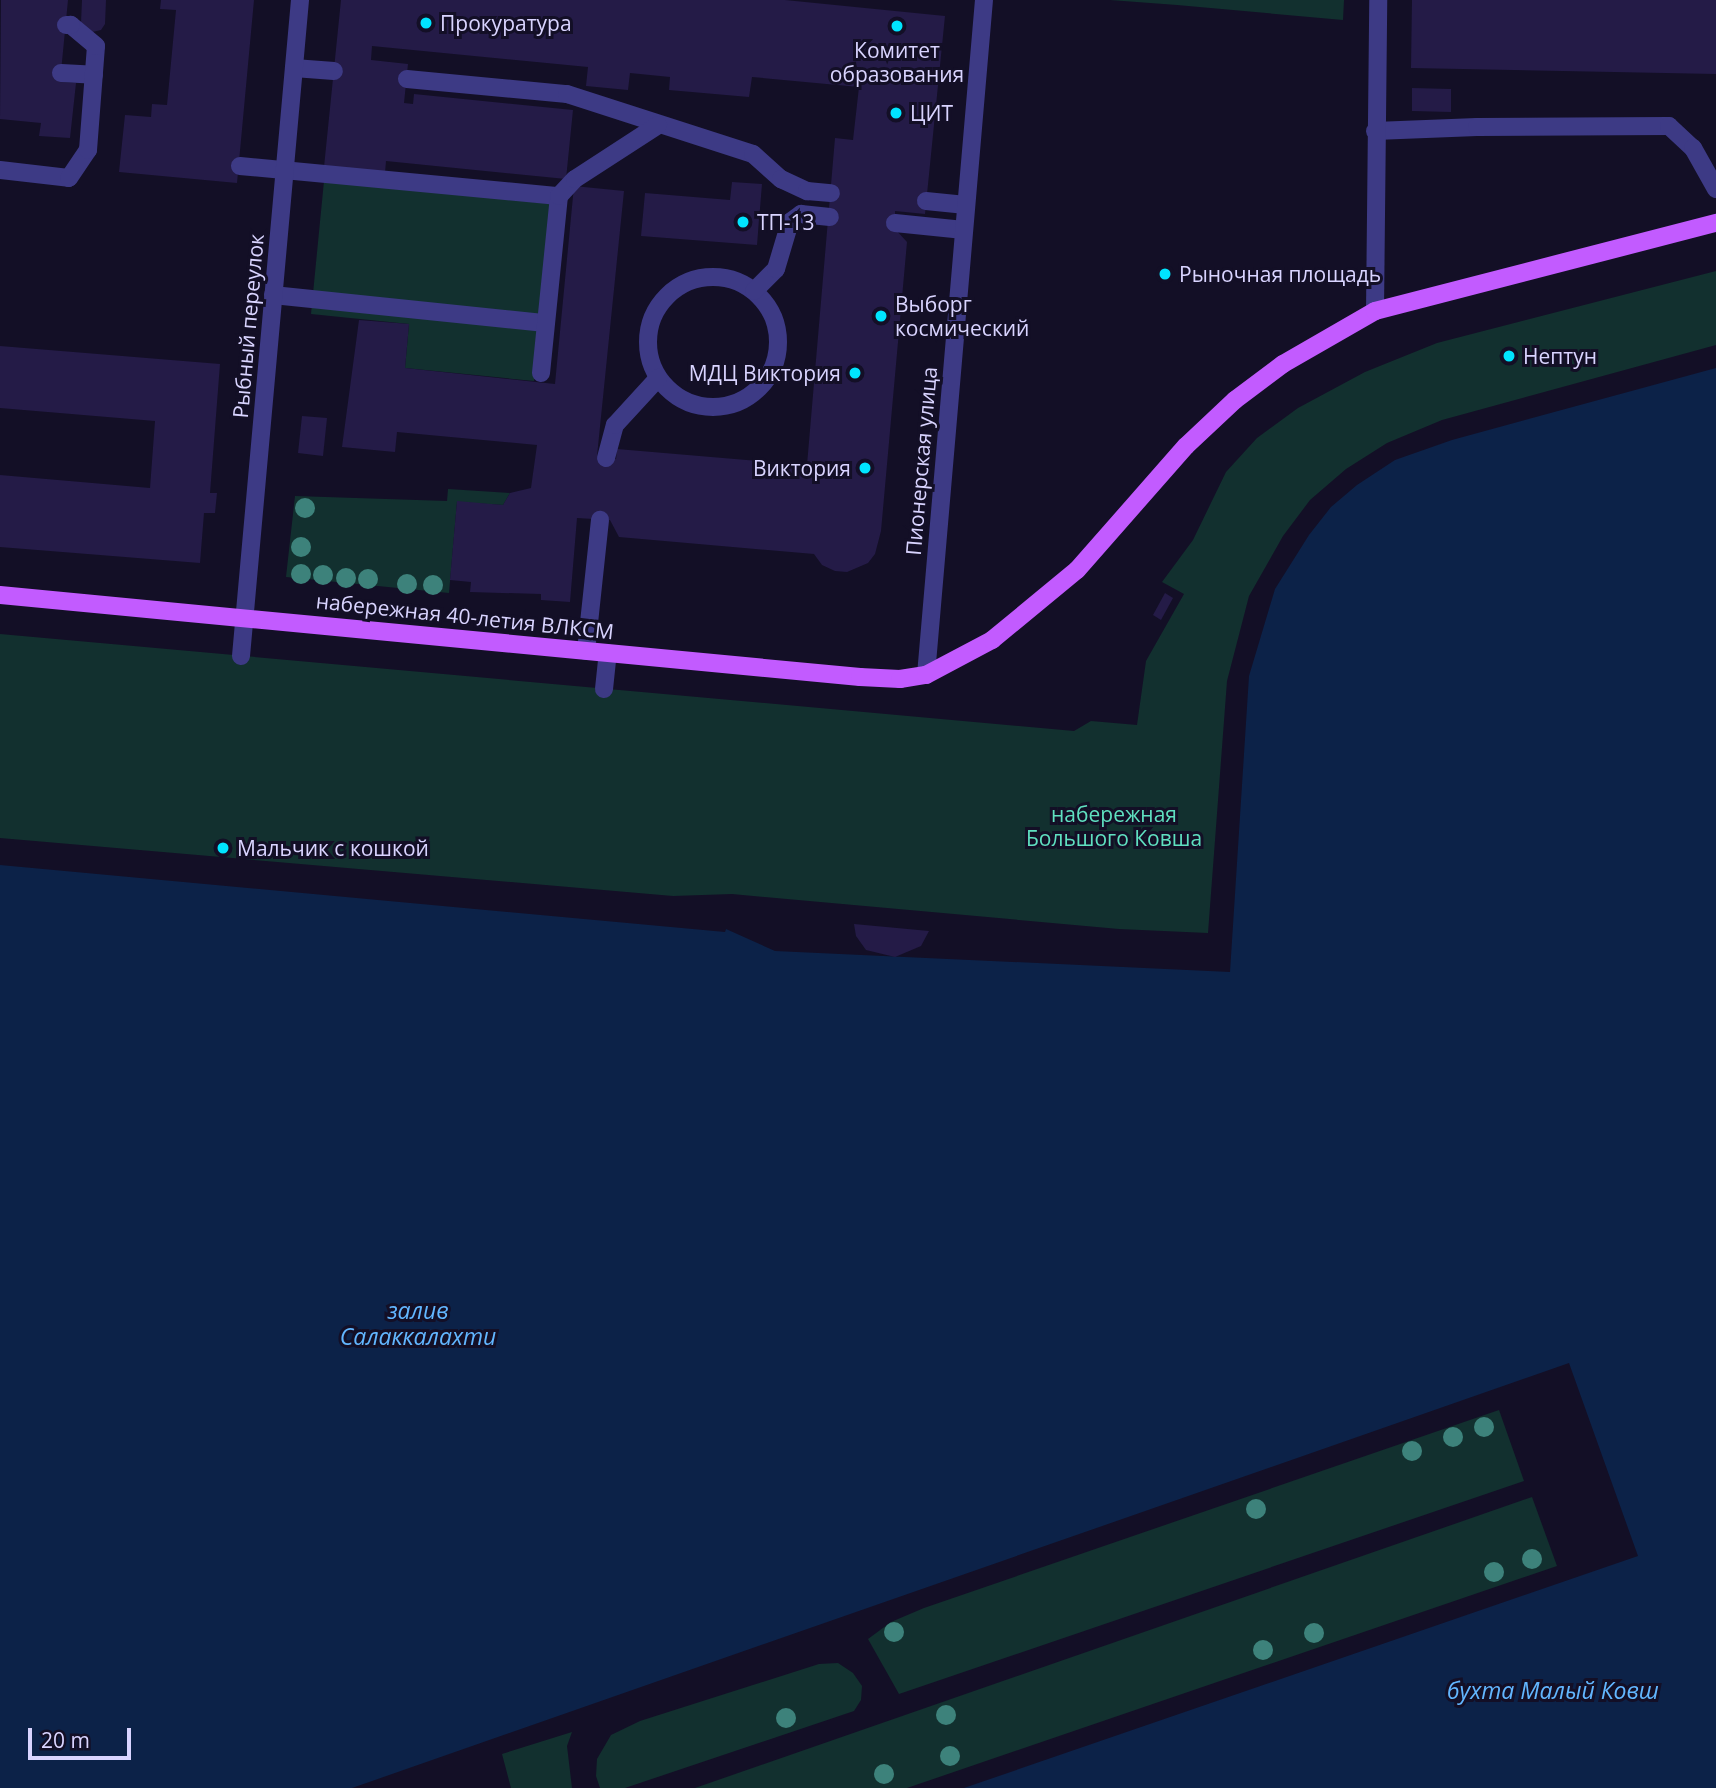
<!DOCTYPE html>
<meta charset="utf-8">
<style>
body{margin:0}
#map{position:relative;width:1716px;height:1788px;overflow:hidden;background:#130f26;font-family:"Open Sans",sans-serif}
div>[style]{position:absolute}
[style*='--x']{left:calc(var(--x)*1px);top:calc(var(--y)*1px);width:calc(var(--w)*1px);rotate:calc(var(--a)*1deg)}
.green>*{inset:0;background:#12302f}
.water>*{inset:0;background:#0c2248}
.building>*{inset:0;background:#241b47}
.service>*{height:18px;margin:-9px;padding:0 9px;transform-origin:9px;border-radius:9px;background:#3d3a85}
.service>.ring{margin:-9px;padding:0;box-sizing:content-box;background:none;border:18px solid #3d3a85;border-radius:50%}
.minor>*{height:18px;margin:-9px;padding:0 9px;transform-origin:9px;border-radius:9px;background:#3d3a85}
.tertiary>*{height:18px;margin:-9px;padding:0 9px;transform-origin:9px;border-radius:9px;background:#3d3a85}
.primary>*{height:18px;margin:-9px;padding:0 9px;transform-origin:9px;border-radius:9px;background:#c25bff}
.trees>*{width:20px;height:20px;margin:-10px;border-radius:50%;background:#3d827b}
.dots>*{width:19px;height:19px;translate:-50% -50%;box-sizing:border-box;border:4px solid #130f26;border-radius:50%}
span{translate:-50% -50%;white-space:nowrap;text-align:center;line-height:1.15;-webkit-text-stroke:6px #130f26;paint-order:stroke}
.poi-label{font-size:21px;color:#d9d4ff}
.left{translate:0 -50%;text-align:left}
.right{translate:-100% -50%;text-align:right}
.street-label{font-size:21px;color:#d9d4ff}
.park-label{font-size:21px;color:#5fe0c0}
.water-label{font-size:23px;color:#62b6ff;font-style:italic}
.scale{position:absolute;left:28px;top:1728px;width:103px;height:32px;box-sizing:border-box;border:4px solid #d9d4ff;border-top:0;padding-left:9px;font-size:21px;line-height:24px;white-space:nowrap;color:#d9d4ff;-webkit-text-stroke:5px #130f26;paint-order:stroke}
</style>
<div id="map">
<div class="green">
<div style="clip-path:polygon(1110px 0,1344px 0,1343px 20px,1177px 5px)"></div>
<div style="clip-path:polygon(324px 181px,553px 204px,534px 381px,405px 368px,409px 324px,311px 314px)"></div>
<div style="clip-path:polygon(1716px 271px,1716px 345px,1442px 420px,1387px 443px,1346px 469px,1310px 500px,1283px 536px,1249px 596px,1227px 681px,1208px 933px,1119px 929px,732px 894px,673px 896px,0 838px,0 634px,1074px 731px,1091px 721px,1137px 725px,1146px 661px,1184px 594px,1162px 582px,1193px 540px,1226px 472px,1257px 438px,1298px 408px,1365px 372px,1437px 343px)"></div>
<div style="clip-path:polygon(448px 489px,510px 493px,503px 505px,457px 502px,449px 593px,286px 577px,295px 496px,447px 501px)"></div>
<div style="clip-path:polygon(1499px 1410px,1524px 1481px,899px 1694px,868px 1639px,891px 1622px,924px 1608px)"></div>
<div style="clip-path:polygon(1532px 1497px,1557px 1566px,907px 1788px,695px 1788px)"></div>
<div style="clip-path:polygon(838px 1663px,853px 1673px,862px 1686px,861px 1700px,854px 1711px,625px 1788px,600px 1788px,596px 1776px,597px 1759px,611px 1735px,640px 1721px,819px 1664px)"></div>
<div style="clip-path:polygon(572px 1732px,567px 1746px,572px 1788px,511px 1788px,502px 1754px)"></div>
</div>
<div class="water">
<div style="clip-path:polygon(1716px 368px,1716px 1788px,964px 1788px,1638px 1556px,1569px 1363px,352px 1788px,0 1788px,0 865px,725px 932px,726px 929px,775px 951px,1230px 972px,1249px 676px,1275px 589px,1309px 535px,1331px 507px,1357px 485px,1395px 460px,1452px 440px)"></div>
</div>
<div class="building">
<div style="clip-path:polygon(1px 0,68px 0,60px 82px,76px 83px,70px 138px,39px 136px,41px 123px,0 119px)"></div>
<div style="clip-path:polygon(82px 0,106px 0,105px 24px,101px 30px,88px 33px,81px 23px)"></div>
<div style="clip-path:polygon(161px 0,254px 0,237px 183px,119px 172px,125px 115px,151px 117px,152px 104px,167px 105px,176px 10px,160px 9px)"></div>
<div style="clip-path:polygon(341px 0,785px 0,945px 16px,925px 214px,895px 211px,895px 229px,907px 242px,881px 531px,875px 554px,868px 563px,847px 572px,835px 571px,822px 565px,814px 554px,619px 537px,610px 520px,577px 518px,570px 602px,541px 600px,541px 594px,470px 592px,471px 582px,450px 580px,457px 501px,503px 505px,510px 493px,531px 488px,537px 445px,397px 432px,395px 452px,342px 447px,359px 320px,409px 324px,405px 368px,555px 384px,574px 186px,624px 191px,597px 456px,616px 459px,617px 449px,807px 465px,835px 138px,853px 140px,859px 87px,752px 77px,749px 97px,669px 90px,670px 77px,630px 73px,628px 90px,586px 86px,588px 67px,372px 46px,371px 60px,408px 64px,404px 103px,413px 104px,414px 94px,573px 110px,566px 179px,386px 161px,385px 173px,324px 167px)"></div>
<div style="clip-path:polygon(1412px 0,1716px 0,1716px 74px,1411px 68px)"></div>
<div style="clip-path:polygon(1412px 88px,1451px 89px,1451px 112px,1412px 111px)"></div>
<div style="clip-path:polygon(732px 182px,762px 184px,757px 245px,641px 236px,645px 193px,730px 200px)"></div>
<div style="clip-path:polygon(0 346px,220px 364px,210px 493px,217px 493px,215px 513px,204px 513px,200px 563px,0 547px,0 475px,150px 488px,155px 421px,0 408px)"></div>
<div style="clip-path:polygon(302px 416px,327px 418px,323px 456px,298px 453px)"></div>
<div style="clip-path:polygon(1165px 593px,1173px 598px,1161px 620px,1153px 615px)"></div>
<div style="clip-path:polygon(854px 924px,929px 931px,921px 946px,895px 957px,866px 950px,856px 936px)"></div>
</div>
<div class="service">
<div style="--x:294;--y:68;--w:40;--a:4.3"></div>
<div style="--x:61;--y:73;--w:33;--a:3"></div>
<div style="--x:407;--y:79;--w:161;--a:5.4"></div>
<div style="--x:567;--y:94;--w:195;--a:17.9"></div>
<div style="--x:753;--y:154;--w:38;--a:42"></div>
<div style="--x:781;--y:179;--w:29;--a:25"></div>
<div style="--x:807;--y:191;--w:24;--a:5"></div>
<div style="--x:1375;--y:131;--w:102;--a:-2.2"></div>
<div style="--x:1477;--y:127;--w:192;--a:-0.3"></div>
<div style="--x:1669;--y:126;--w:33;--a:43"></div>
<div style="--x:1693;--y:148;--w:47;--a:60.7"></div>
<div style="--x:240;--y:166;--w:320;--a:5.4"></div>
<div style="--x:0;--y:170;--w:69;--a:6.6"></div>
<div style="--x:69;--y:178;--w:34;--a:-56"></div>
<div style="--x:88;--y:150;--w:104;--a:-85.6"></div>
<div style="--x:96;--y:46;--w:33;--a:-140"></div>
<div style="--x:71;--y:25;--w:5;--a:180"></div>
<div style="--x:926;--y:201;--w:40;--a:5.7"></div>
<div style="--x:895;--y:223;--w:69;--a:5.8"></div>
<div class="ring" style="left:648px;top:277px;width:112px;height:112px"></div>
<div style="--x:754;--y:291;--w:31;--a:-45"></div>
<div style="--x:776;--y:269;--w:49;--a:-73.4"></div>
<div style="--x:790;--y:222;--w:14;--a:-36"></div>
<div style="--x:801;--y:214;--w:29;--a:6"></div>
<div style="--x:273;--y:295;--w:274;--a:5.9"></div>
<div style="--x:541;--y:373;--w:178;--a:-84.2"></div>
<div style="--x:559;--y:196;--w:23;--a:-47"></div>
<div style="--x:575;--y:179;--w:99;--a:-33"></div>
<div style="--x:606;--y:458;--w:34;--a:-75"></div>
<div style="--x:615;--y:425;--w:64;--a:-47.5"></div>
<div style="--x:586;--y:651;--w:132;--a:-83.9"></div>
</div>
<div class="minor">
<div style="--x:1375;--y:311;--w:311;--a:-89.4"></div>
<div style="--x:241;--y:656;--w:659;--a:-84.86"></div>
<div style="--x:604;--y:689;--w:36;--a:-84"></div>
</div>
<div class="tertiary">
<div style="--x:926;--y:675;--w:677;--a:-85.09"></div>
</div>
<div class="primary">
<div style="--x:0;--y:595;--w:864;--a:5.45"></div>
<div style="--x:860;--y:677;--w:40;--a:2.9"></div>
<div style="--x:900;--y:679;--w:26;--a:-9"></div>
<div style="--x:926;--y:675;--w:75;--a:-27.9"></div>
<div style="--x:992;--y:640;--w:110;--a:-39.5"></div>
<div style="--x:1077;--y:570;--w:165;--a:-48.7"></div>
<div style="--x:1186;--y:446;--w:67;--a:-43.2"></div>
<div style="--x:1235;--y:400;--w:60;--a:-36.9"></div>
<div style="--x:1283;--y:364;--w:106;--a:-29.9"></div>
<div style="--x:1375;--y:311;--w:352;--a:-14.5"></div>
</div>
<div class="trees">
<div style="left:305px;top:508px"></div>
<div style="left:301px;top:547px"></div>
<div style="left:301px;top:574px"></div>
<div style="left:323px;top:575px"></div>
<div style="left:346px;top:578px"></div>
<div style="left:368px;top:579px"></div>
<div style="left:407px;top:584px"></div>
<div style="left:433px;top:585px"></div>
<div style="left:1484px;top:1427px"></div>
<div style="left:1453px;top:1437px"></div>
<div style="left:1412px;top:1451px"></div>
<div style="left:1256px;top:1509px"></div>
<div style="left:1532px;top:1559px"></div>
<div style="left:1494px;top:1572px"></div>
<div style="left:894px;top:1632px"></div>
<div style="left:1314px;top:1633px"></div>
<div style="left:1263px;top:1650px"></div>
<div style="left:946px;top:1715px"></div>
<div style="left:786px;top:1718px"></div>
<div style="left:950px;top:1756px"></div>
<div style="left:884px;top:1774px"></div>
</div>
<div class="dots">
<div style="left:426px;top:23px;background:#00e5ff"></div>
<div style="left:897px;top:26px;background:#00e5ff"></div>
<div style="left:896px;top:113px;background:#00e5ff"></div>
<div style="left:743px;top:222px;background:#00e5ff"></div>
<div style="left:1165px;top:274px;background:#00e5ff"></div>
<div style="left:881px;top:316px;background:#00e5ff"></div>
<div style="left:1509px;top:356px;background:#00e5ff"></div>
<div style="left:855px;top:373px;background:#00e5ff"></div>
<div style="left:865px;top:468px;background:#00e5ff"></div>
<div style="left:223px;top:848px;background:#00e5ff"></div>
</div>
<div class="poi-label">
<span class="left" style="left:440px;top:23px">Прокуратура</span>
<span style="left:897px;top:62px">Комитет<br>образования</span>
<span class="left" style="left:910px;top:113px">ЦИТ</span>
<span class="left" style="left:757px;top:222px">ТП-13</span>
<span class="left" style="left:1179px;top:274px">Рыночная площадь</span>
<span class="left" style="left:895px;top:316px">Выборг<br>космический</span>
<span class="left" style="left:1523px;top:356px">Нептун</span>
<span class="right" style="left:841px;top:373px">МДЦ Виктория</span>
<span class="right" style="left:851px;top:468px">Виктория</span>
<span class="left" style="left:237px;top:848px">Мальчик с кошкой</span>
</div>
<div class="street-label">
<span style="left:248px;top:326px;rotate:-85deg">Рыбный переулок</span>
<span style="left:921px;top:461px;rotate:-85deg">Пионерская улица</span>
<span style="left:465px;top:616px;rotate:6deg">набережная 40-летия ВЛКСМ</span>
</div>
<div class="park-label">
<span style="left:1114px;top:826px">набережная<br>Большого Ковша</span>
</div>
<div class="water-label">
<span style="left:418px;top:1323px">залив<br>Салаккалахти</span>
<span style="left:1553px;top:1690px">бухта Малый Ковш</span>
</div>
<div class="scale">20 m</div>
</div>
